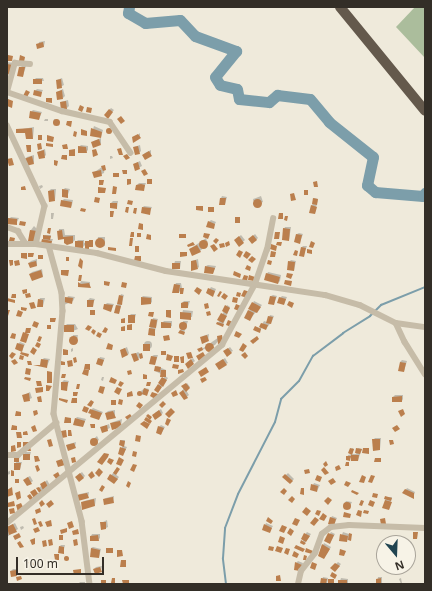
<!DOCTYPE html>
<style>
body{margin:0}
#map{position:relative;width:432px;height:591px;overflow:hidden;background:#efeadb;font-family:"Noto Sans",sans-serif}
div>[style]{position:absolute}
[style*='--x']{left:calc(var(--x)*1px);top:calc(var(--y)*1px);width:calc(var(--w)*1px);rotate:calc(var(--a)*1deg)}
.green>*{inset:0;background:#abbd9c}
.shadow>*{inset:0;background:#0003}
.round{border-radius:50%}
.stream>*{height:2px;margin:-1px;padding:0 1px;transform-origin:1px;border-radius:1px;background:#7c9eaa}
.river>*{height:11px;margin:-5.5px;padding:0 5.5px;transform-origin:5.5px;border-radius:5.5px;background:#7c9eaa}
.building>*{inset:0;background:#bb7f4d}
.minor>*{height:5.5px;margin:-2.75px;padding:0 2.75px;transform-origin:2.75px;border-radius:2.75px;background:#c6bca8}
.trunk>*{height:10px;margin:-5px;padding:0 5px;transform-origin:5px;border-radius:5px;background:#64594c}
span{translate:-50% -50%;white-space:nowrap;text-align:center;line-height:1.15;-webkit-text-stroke:3px #f7f3e7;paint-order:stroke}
.frame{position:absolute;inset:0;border:8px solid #332e27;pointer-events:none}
.north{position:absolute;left:376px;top:535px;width:40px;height:40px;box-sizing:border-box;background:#f7f3e7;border:1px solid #a9a49a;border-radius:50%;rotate:161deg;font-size:11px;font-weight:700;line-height:16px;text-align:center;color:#332e27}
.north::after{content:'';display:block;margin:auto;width:14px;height:18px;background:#214451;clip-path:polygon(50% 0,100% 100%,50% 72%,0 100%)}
.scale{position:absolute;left:16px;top:557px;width:88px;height:18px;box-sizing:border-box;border:2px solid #332e27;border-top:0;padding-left:5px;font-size:12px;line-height:14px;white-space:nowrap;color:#332e27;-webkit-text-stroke:3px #f7f3e7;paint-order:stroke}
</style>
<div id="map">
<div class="green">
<div style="clip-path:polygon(415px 7px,425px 7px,425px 58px,396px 27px)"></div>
</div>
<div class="shadow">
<div style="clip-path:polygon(45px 41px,44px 46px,38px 48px,39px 42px)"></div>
<div style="clip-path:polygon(7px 62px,14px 63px,7px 73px)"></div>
<div style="clip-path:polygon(22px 65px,26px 66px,23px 76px,19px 75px)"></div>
<div style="clip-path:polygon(36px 78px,43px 78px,44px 81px,34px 80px)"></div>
<div style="clip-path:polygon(62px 78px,64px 85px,58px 88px,57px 80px)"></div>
<div style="clip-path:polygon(37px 89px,43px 90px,40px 96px,35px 91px)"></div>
<div style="clip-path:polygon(63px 89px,65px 96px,63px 98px,57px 92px)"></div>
<div style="clip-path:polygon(68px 100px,69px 106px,67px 108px,61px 102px)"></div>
<div style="clip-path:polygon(111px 108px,114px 110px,108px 117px,105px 115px)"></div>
<div style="clip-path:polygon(33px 110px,42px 112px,39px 119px,31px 112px)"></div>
<div style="clip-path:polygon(45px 119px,48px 119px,48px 121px,44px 121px)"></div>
<div style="clip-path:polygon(54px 119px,59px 120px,58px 125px,53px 123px)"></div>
<div style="clip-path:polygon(94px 126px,103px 130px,101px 137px,91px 136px)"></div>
<div style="clip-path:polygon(34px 127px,33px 138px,26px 131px,17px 130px)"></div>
<div style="clip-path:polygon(110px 128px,112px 131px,110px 134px,107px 130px)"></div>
<div style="clip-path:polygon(140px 133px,140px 138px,133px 140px)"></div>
<div style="clip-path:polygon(101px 138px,101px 144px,93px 142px,94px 141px)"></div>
<div style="clip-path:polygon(81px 145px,88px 146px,88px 150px,86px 152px,79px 147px)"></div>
<div style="clip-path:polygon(140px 145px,141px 151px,139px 153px,134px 147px)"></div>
<div style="clip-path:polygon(45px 149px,46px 155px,44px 157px,38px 152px)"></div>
<div style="clip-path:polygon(151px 150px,151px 155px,143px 155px,145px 153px)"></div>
<div style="clip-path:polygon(34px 155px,34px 163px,25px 159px,27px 157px)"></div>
<div style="clip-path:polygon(110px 156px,112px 156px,113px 158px,110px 159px)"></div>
<div style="clip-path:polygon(140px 161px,142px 166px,136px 169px,134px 164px)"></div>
<div style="clip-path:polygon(105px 165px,104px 173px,95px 177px,93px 173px)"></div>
<div style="clip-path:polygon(139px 183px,146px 183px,143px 190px,137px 185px)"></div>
<div style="clip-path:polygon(42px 185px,43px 187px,40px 189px,39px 186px)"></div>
<div style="clip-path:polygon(65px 188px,70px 189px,67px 197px,63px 190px)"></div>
<div style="clip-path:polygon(51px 189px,56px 189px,55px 200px,49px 191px)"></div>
<div style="clip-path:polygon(222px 196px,227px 197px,225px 204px,221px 198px)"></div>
<div style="clip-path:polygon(261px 196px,263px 202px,255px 206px,253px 199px)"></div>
<div style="clip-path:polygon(314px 198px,318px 199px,315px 213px,312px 206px)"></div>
<div style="clip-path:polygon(64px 199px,73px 200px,72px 205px,71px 207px,62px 201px)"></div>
<div style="clip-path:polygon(113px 201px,118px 201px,117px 208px,111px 203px)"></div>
<div style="clip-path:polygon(144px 206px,152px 207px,149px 214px,143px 207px)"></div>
<div style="clip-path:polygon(51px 213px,54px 213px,53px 219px,51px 219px)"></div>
<div style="clip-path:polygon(11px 217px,19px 218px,16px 224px,9px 219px)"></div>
<div style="clip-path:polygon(211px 220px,216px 222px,213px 228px,209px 222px)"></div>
<div style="clip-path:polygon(34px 226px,38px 230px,36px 240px,31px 230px)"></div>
<div style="clip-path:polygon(285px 227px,291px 227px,289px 240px,284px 229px)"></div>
<div style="clip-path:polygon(59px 229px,64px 229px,65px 235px,75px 235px,75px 240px,73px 242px,65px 238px,59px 239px)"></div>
<div style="clip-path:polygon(299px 233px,303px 234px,300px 242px,297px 234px)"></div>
<div style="clip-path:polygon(255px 234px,258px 238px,253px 243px,250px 239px)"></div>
<div style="clip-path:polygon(45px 235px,51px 235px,50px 239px,53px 239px,51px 244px,43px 239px)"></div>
<div style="clip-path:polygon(241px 235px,245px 240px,239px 245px,235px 240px)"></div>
<div style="clip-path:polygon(98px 237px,105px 237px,105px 246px,97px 247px)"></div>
<div style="clip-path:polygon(206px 238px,208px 244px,200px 251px,190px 249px)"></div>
<div style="clip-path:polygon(78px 240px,84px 240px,84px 243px,93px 240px,93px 245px,86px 244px,83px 247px,76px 242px)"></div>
<div style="clip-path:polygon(303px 246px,307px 246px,303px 256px,302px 247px)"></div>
<div style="clip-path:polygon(37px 259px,37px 265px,29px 263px,31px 261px)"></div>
<div style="clip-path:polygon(198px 259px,199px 267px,198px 268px,192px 261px)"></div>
<div style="clip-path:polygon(291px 260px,296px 261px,294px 270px,289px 262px)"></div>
<div style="clip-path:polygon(175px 261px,181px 261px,180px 268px,173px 268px)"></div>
<div style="clip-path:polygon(208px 265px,216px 266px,213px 273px,206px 266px)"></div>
<div style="clip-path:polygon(42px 269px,43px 276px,30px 274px,32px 272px)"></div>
<div style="clip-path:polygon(268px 272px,281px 275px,280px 281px,278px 283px,267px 274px)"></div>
<div style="clip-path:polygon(81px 281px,90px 282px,90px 285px,79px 286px)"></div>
<div style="clip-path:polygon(176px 283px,181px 283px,183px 293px,181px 290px,179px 292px,175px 285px)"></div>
<div style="clip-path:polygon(211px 287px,216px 289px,214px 294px,207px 293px)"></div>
<div style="clip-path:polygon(121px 294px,124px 295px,119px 313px,117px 305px)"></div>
<div style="clip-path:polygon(273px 295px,277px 296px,274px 304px,271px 296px)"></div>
<div style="clip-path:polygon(68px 296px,75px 297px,73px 301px,64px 305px)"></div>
<div style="clip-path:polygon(143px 296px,152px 297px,152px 302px,151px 303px,142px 297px)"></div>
<div style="clip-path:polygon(282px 296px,287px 297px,284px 304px,280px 298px)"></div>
<div style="clip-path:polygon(40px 298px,45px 298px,43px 306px,39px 300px)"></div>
<div style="clip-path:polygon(90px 298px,95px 299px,92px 306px,88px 300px)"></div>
<div style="clip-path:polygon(184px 301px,190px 301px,188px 307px,182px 303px)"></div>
<div style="clip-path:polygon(254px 301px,262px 305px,251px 318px,249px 311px)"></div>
<div style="clip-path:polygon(107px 303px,114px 304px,111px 311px,105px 305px)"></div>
<div style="clip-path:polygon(227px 305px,230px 307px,223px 325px,218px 323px)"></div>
<div style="clip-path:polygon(183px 310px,193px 311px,192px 317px,181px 318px)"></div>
<div style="clip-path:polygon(131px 314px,136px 314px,134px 322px,129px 316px)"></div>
<div style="clip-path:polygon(270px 315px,274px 316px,272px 321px,266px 329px,262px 327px,260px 331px,256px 327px,260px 328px,264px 321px,267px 322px)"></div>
<div style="clip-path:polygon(153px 318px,158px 319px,154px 335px,150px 329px)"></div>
<div style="clip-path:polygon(164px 321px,172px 321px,172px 326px,170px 327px,162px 323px)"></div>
<div style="clip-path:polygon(183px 321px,188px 321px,184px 333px,180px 332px)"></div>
<div style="clip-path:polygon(67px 324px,75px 324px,78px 329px,73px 331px,65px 326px)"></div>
<div style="clip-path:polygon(209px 334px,208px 341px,201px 338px,203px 336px)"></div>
<div style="clip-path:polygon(73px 335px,78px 335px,76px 344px,71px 344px)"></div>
<div style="clip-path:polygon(222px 335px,223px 342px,219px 340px,215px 345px,199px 351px)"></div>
<div class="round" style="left:144px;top:341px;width:8px;height:8px"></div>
<div style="clip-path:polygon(20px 342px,25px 344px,22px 351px,18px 344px)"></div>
<div style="clip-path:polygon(127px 347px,129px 353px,128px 355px,121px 350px)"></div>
<div style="clip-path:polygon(230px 347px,233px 351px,231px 352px,226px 350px)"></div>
<div style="clip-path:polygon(73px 348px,73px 351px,71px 352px,71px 349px)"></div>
<div style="clip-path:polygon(138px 352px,143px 356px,138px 359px,133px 355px)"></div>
<div style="clip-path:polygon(154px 355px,158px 355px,155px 364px,152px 356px)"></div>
<div style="clip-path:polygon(100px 357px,105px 358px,102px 364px,99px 359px)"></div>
<div style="clip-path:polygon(44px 358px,50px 359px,47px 366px,42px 360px)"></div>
<div style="clip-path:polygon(193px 358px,195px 361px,188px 367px,186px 364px)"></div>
<div style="clip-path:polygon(225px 358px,228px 363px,226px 364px,218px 363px)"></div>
<div style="clip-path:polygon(402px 360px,407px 361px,404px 371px,400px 362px)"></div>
<div style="clip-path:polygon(157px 366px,166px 370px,166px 375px,165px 376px,168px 378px,158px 392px,159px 385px,165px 376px,155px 371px)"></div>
<div style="clip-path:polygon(102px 377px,104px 377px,103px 381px,101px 380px)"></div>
<div style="clip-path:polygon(64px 380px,69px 381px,66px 390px,62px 382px)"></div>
<div style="clip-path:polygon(187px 383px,190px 387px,186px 390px,189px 395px,184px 399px,182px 391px)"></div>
<div style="clip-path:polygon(145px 388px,149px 389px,146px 395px,137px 394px)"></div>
<div style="clip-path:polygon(30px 392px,32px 398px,25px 401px,24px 395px)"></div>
<div style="clip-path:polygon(395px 395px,403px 395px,403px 399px,402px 401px,393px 397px)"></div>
<div style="clip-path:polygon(93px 408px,103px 412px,99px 419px,89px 412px)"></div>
<div style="clip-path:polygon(161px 409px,163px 413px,156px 419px,155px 413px)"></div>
<div style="clip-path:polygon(115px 410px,115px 417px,106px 413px,108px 411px)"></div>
<div style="clip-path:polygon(77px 417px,86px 419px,83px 426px,76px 418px)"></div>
<div style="clip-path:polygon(122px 419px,121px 426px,112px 423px,113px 422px)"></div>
<div style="clip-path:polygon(109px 424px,110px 428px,103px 431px,102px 427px)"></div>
<div style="clip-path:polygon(161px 425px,165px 427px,161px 434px,159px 427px)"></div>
<div style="clip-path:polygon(97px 436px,99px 440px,92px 445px,91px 441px)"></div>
<div style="clip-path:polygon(375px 438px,381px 438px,380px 449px,373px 440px)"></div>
<div style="clip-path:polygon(121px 440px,125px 440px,124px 446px,127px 447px,123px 455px)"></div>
<div style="clip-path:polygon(76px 442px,75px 447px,67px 445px,69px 444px)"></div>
<div style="clip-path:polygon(352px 448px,354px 449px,352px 454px,356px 454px,358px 448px,362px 449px,358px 460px,352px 457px,347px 459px,348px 455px,353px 454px,349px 453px)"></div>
<div style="clip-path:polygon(25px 452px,31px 452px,29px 459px,24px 454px)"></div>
<div style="clip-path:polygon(20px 456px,18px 462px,22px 462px,20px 469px,15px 464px)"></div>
<div style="clip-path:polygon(118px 467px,115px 474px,119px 477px,116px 481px,108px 479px)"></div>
<div style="clip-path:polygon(10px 471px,10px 474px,7px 475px,7px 472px)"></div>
<div style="clip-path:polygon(82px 472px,85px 476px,83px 478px,78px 475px)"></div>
<div style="clip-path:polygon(288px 473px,294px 479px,290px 483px,284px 477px)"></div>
<div style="clip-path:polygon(30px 476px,33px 481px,28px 485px,26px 478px)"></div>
<div style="clip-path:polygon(47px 480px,50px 485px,42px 492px,38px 489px)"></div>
<div style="clip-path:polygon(314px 483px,320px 485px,317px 491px,311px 489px)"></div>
<div style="clip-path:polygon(407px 488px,415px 492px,413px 498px,404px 493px)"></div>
<div style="clip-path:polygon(89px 492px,88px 498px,78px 495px,80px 494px)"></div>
<div style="clip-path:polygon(114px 496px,113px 502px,104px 499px,106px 498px)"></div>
<div style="clip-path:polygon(386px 497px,392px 497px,389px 509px,385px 500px)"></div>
<div style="clip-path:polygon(96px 498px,95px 505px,82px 503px,84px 501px)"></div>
<div style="clip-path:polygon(346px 501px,352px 502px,349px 508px,343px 507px)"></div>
<div style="clip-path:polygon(332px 516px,337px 518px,334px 525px,331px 518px)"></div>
<div style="clip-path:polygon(107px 520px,108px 527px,106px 528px,101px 523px)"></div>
<div style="clip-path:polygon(15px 523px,18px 529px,7px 537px,7px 527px)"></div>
<div style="clip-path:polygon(266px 523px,273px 526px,269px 532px,265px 525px)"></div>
<div style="clip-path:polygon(23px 526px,24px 528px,21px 530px,20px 527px)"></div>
<div style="clip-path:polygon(307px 532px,311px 534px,304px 544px,302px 538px)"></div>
<div style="clip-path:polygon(331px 532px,335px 534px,330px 543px,326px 541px)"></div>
<div style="clip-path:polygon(343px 532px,349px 534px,351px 540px,340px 540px)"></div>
<div style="clip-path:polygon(92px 534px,100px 534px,100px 538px,98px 540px,91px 536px)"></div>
<div style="clip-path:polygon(324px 543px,331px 547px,324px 558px,323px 545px)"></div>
<div style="clip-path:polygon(61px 545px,65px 545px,63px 553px,60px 546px)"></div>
<div style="clip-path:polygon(93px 547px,101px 549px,99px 557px,91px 548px)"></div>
<div style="clip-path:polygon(65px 556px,68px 557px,67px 559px,64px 559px)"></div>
<div style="clip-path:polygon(298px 561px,303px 563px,301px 569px,296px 563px)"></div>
<div style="clip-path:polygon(338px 562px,341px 564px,335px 571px,332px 568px)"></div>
<div style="clip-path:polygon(102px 566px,101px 571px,94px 569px,96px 567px)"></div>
<div style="clip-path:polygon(13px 569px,18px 569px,17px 575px,11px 571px)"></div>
<div style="clip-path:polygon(323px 577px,328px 578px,327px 584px,321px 584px)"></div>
<div style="clip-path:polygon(378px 577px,382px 577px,382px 584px,377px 584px)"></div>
<div style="clip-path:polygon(341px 578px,348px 579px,348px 584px,339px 584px)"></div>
<div style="clip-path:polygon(401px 578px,402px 583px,401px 584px,399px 579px)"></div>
<div style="clip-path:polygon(80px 582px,85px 582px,85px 584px,78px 584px)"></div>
</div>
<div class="stream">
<div style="--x:226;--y:584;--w:26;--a:-97"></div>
<div style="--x:223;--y:558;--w:30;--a:-86"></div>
<div style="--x:225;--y:528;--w:36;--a:-69"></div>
<div style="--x:238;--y:494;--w:81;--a:-62.8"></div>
<div style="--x:275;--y:422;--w:24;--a:-75"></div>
<div style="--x:281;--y:399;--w:25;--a:-45"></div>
<div style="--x:299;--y:381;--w:29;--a:-61"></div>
<div style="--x:313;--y:356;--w:38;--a:-37"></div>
<div style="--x:343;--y:333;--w:32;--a:-32"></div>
<div style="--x:370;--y:316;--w:16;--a:-45"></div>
<div style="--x:381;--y:305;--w:48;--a:-22.2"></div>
</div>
<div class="river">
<div style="--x:129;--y:7;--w:6;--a:99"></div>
<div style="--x:128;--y:13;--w:20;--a:30"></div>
<div style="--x:145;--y:23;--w:35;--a:-5"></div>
<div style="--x:180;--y:20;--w:22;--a:47"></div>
<div style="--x:195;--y:36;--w:44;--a:20.1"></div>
<div style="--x:236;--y:51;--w:33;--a:129"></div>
<div style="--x:215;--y:77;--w:9;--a:58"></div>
<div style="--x:220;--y:85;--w:17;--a:13"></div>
<div style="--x:237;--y:89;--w:10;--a:79"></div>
<div style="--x:239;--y:99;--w:30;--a:6"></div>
<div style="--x:269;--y:102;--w:11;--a:-41"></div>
<div style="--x:277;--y:95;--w:33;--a:7"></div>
<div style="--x:310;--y:99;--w:30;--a:50"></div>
<div style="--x:329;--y:122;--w:56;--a:38.5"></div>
<div style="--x:373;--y:157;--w:29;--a:102"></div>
<div style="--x:367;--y:185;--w:11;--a:41"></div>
<div style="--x:375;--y:192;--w:48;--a:4.8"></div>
<div style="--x:423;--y:196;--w:4;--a:-56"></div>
</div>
<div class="building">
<div style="clip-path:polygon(43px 42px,44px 47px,37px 49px,36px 44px)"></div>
<div style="clip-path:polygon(8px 55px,13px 56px,12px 61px,7px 61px)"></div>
<div style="clip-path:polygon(20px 55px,25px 57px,24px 62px,19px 61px)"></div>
<div style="clip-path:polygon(7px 64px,13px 65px,12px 75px,7px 74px)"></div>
<div style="clip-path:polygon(19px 67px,25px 67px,23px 77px,17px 76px)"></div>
<div style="clip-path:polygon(33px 79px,42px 79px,42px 84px,33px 84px)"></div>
<div style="clip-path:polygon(61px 79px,62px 88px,57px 89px,56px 80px)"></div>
<div style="clip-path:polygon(26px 90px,30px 92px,27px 97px,23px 96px)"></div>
<div style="clip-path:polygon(34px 90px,42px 92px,41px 97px,33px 95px)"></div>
<div style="clip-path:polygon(62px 90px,63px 99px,57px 100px,56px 92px)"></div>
<div style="clip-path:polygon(46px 98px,52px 98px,52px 103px,46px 102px)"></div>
<div style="clip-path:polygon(8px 99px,13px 101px,12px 108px,7px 106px)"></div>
<div style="clip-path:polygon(66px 101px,67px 109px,61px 110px,60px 102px)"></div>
<div style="clip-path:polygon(80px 105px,84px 107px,82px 112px,78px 110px)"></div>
<div style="clip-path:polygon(87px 107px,92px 108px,91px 113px,86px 112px)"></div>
<div style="clip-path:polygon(109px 109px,113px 112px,108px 119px,104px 115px)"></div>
<div style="clip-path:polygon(30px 111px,41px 113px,39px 120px,29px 118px)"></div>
<div style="clip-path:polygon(121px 116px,125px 121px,121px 124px,117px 119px)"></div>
<div class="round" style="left:52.5px;top:118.5px;width:7px;height:7px"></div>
<div style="clip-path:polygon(67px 121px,72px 121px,71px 127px,66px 125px)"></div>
<div style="clip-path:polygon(32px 128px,33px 139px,26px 139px,25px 133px,16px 133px,16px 129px)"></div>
<div style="clip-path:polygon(91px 128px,102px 132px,101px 138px,90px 136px)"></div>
<div class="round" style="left:106px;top:128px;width:6px;height:6px"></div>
<div style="clip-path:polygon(81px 129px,87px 131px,87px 136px,81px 135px)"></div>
<div style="clip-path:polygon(74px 131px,77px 132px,76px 137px,73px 136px)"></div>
<div style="clip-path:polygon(138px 134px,141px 138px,133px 143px,132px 137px)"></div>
<div style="clip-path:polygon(38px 135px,42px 135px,42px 140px,38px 140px)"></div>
<div style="clip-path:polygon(47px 135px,54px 137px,53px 142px,47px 141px)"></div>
<div style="clip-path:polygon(99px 139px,101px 145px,93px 148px,91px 142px)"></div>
<div style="clip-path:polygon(41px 143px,42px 149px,38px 150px,37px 144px)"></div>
<div style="clip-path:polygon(46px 143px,53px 144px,53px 147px,46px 146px)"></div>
<div style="clip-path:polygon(67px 144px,68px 149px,63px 149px,62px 145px)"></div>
<div style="clip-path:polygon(26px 145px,31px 145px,31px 152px,27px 152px)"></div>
<div style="clip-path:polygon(78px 146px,86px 147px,87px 153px,78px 153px)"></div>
<div style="clip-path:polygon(138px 146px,140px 154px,135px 155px,133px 147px)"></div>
<div style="clip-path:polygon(121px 148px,123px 155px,119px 155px,117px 149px)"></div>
<div style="clip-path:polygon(75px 149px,75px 156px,69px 156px,69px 150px)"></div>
<div style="clip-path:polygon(96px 149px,98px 155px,93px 157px,92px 150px)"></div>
<div style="clip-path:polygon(44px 150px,45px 158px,39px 159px,37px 152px)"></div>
<div style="clip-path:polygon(149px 151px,152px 156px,145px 160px,142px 155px)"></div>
<div style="clip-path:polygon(127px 154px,130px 158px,126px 160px,123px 156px)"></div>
<div style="clip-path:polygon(62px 155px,67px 155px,67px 160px,61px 159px)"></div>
<div style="clip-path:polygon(32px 156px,34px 164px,26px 166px,24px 159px)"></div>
<div style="clip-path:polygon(12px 158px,14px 165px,9px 166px,7px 159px)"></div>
<div style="clip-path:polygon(54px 160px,58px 161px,57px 166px,54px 165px)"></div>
<div style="clip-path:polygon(138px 162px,140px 169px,135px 171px,133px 164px)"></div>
<div style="clip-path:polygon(105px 165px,106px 170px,103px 171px,101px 166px)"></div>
<div style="clip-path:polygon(145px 169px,148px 174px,144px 176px,141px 171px)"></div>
<div style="clip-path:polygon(101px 170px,102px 176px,94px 178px,92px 172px)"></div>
<div style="clip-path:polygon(122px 170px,127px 170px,127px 174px,123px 174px)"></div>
<div style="clip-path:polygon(113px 173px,119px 173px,119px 177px,113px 177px)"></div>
<div style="clip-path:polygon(127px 179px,131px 179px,131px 184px,127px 185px)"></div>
<div style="clip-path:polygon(147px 179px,152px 179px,152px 184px,147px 184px)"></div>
<div style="clip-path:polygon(99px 180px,104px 180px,103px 185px,99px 185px)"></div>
<div style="clip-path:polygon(317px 181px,318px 187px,314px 187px,313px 182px)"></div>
<div style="clip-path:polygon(141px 184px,145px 185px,144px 191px,135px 190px,136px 185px)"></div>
<div style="clip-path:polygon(25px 186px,26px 190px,21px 190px,21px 187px)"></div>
<div style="clip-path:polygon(113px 186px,117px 187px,116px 194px,112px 194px)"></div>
<div style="clip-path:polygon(98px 187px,106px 188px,105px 193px,98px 193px)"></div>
<div style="clip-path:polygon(62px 189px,68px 190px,68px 198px,62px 197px)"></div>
<div style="clip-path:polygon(54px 190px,55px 201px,49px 202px,48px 191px)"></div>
<div style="clip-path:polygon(304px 190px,308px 190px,308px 195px,304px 195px)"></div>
<div style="clip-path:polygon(294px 193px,296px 200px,291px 201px,290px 194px)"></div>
<div style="clip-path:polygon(95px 197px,100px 198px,99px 203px,94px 202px)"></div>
<div style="clip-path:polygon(220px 198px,226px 198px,225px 205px,219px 205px)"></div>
<div style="clip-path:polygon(313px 198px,318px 199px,317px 205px,312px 204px)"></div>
<div class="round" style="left:252.5px;top:198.5px;width:9px;height:9px"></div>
<div style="clip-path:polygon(61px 200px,72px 202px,71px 208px,60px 206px)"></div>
<div style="clip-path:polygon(128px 200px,133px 201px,132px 205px,127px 204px)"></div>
<div style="clip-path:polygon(110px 203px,117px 203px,117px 209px,110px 208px)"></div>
<div style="clip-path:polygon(311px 205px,317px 207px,315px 214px,309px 213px)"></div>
<div style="clip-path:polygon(196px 206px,203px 206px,203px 211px,196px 210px)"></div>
<div style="clip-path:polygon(126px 207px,129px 207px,128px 213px,125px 212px)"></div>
<div style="clip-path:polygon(142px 207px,151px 208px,150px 215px,141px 213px)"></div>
<div style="clip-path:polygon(208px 207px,214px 207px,214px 212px,208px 212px)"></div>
<div style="clip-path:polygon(81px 208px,86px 209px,85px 212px,80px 211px)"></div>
<div style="clip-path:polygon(134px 208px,137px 208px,136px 214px,133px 213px)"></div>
<div style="clip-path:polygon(110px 211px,114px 211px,113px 217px,110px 217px)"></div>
<div style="clip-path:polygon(279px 213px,283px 213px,283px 219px,278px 219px)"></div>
<div style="clip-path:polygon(285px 216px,288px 216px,287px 221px,284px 220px)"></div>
<div style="clip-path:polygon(235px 217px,240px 217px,240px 223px,235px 223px)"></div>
<div style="clip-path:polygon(8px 218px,17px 219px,17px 225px,7px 224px)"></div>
<div style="clip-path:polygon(20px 221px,26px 222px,25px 226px,19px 225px)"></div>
<div style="clip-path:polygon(208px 221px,215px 224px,214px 229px,206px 227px)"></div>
<div style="clip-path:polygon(139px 223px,143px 224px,143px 230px,138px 229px)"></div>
<div style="clip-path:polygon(48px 228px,51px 228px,50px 234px,47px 233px)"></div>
<div style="clip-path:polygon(283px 228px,290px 229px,289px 241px,282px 240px)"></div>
<div style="clip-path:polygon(30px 230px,37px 231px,35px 242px,28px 241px)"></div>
<div style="clip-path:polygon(62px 230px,63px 237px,73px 236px,73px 243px,67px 245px,64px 243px,64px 239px,58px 240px,57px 231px)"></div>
<div style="clip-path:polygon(131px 232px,134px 232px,134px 237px,130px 237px)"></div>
<div style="clip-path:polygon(275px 232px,280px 232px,279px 239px,274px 239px)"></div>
<div style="clip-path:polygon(137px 233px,141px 233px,141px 237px,137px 237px)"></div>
<div style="clip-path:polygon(204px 233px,210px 234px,208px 239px,203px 237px)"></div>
<div style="clip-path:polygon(147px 234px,151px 235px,151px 240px,146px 239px)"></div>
<div style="clip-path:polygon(179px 234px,186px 234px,186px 238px,179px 238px)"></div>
<div style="clip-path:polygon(296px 234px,302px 235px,300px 244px,294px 242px)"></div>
<div style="clip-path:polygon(43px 235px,51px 236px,50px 240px,43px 239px)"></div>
<div style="clip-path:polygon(253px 235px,257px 240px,252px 244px,248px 239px)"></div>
<div style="clip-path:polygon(239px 236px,244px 243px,239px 247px,234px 240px)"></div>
<div style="clip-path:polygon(10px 237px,15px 238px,14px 242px,9px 241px)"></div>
<div class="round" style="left:95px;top:238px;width:10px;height:10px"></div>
<div style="clip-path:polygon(130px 238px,133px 238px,132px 246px,129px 246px)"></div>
<div style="clip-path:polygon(216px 238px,219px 240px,216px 244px,213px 241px)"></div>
<div style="clip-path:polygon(42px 239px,52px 241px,51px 245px,41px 243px)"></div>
<div class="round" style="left:198.5px;top:239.5px;width:9px;height:9px"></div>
<div style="clip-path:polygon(93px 240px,93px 247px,89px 247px,89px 240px)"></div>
<div style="clip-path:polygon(75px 241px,83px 241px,83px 248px,75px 248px)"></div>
<div style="clip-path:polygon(85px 241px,89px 241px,89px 250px,85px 250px)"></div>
<div style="clip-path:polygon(229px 241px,230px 245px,226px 247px,225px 243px)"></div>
<div style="clip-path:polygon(311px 241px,315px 243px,313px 248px,309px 247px)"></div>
<div style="clip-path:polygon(193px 242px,195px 245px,188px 247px,187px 245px)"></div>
<div style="clip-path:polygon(277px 242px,282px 242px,281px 246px,276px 245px)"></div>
<div style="clip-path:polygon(224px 243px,225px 247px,220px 248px,219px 244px)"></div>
<div style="clip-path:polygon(214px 244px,218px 249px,214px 252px,210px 246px)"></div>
<div style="clip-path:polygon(271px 244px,277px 246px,276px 251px,270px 249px)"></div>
<div style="clip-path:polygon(197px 245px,201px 252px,192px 256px,189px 249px)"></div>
<div style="clip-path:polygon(135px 246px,139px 246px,139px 252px,135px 252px)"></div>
<div style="clip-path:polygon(108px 247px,116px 248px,116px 251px,108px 250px)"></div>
<div style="clip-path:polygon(301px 247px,306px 248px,304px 257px,299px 256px)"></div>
<div style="clip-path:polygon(307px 249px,312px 250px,312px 254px,307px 253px)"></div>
<div style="clip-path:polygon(239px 250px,243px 252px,240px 258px,236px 255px)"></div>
<div style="clip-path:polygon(295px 250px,298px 251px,297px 256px,293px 255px)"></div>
<div style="clip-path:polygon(246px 251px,251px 254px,247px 259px,243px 256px)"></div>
<div style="clip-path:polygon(271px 251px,276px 252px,275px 257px,270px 257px)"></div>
<div style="clip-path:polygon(180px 252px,187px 252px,187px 256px,180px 257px)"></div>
<div style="clip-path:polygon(21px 253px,27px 253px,27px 259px,21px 258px)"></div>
<div style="clip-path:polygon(28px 253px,34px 253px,33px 257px,28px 257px)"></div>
<div style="clip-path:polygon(38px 255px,43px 255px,43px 259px,38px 259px)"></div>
<div style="clip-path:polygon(135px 256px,141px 256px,141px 261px,134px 261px)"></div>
<div style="clip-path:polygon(252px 256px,256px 259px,252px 263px,248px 260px)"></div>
<div style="clip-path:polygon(66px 257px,69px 257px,69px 261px,66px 261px)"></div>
<div style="clip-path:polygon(80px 258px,83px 261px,82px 269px,78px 266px)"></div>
<div style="clip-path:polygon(9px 260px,13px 260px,13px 265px,10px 266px)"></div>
<div style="clip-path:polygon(19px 260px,20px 265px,15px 266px,14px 261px)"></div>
<div style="clip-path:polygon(196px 260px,198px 269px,191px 271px,191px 261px)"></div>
<div style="clip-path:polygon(268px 260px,272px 261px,271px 265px,267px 264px)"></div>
<div style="clip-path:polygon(36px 261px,37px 266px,30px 268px,28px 263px)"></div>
<div style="clip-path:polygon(288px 261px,295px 262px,294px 271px,287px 270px)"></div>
<div style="clip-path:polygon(172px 263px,180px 263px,180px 269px,172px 269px)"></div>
<div style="clip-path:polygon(247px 265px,251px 267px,250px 271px,245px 269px)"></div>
<div style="clip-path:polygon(205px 266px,215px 268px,213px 274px,204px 273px)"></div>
<div style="clip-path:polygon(41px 270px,43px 277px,32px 281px,29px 274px)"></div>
<div style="clip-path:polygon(61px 270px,69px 270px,68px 276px,61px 275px)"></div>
<div style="clip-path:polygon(234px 271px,241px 274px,240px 278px,233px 275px)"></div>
<div style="clip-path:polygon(266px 273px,280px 277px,278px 284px,264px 280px)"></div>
<div style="clip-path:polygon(287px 273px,293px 274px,291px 279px,286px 277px)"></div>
<div style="clip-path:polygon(79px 275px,82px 275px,81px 281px,78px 281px)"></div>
<div style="clip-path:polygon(244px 275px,248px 276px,247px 281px,242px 280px)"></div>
<div style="clip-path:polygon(249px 275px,255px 277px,254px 281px,248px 280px)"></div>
<div style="clip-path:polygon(285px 280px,292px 281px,291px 286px,284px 284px)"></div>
<div style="clip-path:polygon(104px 281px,110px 282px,109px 286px,104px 285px)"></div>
<div style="clip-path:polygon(78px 282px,81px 284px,89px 283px,91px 288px,78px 287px)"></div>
<div style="clip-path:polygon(122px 282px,127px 283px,126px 288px,121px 287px)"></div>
<div style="clip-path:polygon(174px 284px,180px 285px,179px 293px,172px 293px)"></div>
<div style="clip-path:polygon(197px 287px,202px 290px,199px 295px,194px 291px)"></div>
<div style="clip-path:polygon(180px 288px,184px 288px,183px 294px,180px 294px)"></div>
<div style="clip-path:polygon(208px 288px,215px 291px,213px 297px,206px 293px)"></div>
<div style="clip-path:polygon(27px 289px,27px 293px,23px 294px,22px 290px)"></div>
<div style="clip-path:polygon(244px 290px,250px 292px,247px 298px,241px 296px)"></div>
<div style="clip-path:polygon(220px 291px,222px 292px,219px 297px,217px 296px)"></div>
<div style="clip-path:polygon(237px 292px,241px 293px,240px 297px,236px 296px)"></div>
<div style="clip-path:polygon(30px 293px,31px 297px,26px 298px,25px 294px)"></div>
<div style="clip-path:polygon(224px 293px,228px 296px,225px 300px,221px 297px)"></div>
<div style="clip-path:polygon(12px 294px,16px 294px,16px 298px,11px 298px)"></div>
<div style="clip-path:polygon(119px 295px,123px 296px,122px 305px,117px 304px)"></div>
<div style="clip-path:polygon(270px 296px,276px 297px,274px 305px,268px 304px)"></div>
<div style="clip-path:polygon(65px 297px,73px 298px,72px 304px,64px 302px)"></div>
<div style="clip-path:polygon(141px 297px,151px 298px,151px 304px,141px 305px)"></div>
<div style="clip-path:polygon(233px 297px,238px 298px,237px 303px,232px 302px)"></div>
<div style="clip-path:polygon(279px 297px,286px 299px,284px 305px,277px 303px)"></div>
<div style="clip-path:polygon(7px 298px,15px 300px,15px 303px,7px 301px)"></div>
<div style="clip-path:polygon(38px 299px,43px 300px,43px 307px,37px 307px)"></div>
<div style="clip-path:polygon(87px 300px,94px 300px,93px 307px,87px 307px)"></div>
<div style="clip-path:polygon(289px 301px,294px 303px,292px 308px,287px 305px)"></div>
<div style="clip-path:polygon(34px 302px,36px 308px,31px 309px,29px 303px)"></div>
<div style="clip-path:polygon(184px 302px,188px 302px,188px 308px,181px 308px,181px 303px)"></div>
<div style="clip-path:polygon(252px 302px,261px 307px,257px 313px,248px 309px)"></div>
<div style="clip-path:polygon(208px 303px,209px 308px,205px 309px,204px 304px)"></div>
<div style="clip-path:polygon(104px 304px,113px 305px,111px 312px,103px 309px)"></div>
<div style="clip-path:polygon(236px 304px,241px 306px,239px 311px,234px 309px)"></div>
<div style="clip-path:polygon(116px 305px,121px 306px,119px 314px,114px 313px)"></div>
<div style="clip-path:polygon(225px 305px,230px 308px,227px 314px,222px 311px)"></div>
<div style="clip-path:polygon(21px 307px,27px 308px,26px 311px,21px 310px)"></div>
<div style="clip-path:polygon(7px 310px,10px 310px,7px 319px)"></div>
<div style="clip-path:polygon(18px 310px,23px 312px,21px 317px,16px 316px)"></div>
<div style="clip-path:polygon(90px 310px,95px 310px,95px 315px,90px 315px)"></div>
<div style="clip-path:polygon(166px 310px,171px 310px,171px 318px,166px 317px)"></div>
<div style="clip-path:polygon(248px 310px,254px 313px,250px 321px,244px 318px)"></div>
<div style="clip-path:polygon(210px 311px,211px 315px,207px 316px,206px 312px)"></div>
<div style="clip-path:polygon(149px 312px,154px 312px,153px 317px,148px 316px)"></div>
<div style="clip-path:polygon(180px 312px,191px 313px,191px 320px,180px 319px)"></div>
<div style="clip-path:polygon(221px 313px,227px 316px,223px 323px,217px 320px)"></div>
<div style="clip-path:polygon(128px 315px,135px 315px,135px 323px,128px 323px)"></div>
<div style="clip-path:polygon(268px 316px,273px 317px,271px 324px,266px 323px)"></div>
<div style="clip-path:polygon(50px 318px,56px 318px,55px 322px,50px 322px)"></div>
<div style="clip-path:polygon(125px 318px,125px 323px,121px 323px,121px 319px)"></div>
<div style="clip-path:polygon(151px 319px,157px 320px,156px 328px,149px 327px)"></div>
<div style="clip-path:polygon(228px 320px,233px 322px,231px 327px,226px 325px)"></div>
<div style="clip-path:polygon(34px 321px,39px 323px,37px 328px,32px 326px)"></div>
<div class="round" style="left:179px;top:322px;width:8px;height:8px"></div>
<div style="clip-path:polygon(161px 322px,171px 323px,171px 328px,161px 328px)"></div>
<div style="clip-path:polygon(217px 322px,224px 324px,223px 327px,216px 324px)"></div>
<div style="clip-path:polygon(261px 323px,268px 325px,266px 330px,259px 327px)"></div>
<div style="clip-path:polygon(132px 324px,132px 330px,127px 330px,127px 325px)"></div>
<div style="clip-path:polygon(47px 325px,51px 325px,51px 329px,47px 329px)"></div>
<div style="clip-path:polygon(64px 325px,74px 325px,74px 332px,64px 332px)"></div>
<div style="clip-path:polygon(88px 325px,92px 327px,89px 331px,85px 329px)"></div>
<div style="clip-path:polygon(125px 326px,125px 331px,121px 331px,121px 327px)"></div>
<div style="clip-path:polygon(255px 326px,261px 329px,260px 333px,253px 330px)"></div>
<div style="clip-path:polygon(105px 327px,108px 329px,106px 333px,102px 332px)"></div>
<div style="clip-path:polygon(26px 328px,31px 328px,30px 333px,25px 333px)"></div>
<div style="clip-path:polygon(149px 328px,155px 329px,155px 336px,148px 335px)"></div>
<div style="clip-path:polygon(93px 329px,96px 331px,94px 335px,91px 332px)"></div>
<div style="clip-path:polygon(180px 330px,185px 332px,184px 335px,178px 333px)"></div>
<div style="clip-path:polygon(236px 331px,242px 334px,239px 338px,234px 336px)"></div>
<div style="clip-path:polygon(23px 332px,29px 334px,26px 343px,20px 341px)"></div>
<div style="clip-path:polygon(98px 332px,102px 334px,100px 338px,96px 336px)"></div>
<div style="clip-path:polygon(12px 333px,16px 334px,15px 339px,10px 338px)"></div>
<div style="clip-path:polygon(169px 335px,170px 340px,164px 341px,163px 336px)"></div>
<div style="clip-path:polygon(207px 335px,209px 341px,202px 344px,200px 337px)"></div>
<div style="clip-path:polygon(222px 335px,223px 343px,218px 344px,217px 336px)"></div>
<div class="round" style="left:68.5px;top:335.5px;width:9px;height:9px"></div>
<div style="clip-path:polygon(39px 336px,42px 337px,40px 342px,37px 341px)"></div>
<div style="clip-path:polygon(257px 336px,259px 339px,253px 344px,250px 341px)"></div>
<div style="clip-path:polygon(37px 342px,41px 344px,39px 348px,35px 346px)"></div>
<div class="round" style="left:204.5px;top:342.5px;width:9px;height:9px"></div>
<div style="clip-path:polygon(17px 343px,24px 345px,22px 352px,15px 349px)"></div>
<div style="clip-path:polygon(108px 343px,113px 345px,112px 350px,106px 349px)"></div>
<div style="clip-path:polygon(243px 343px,247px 346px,243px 352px,239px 350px)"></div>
<div style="clip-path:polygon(143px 344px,150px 344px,150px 351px,143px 351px)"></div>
<div style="clip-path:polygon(33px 347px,37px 350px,34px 355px,30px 352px)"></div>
<div style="clip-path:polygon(202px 347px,203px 350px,199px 352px,197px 349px)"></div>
<div style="clip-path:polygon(125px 348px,128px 355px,122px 358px,120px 350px)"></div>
<div style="clip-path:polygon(228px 348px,232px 353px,227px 357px,223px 351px)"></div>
<div style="clip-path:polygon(63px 349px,68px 350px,68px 355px,63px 355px)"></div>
<div style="clip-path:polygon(161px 351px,166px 351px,166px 355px,161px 355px)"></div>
<div style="clip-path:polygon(12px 352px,16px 354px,12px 359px,9px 356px)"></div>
<div style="clip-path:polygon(21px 352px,29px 354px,28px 357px,20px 354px)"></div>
<div style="clip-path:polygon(191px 352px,193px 358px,188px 359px,186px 353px)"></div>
<div style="clip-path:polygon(203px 352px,206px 357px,199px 361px,196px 356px)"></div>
<div style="clip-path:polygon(245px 352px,248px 356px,245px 359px,241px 355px)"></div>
<div style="clip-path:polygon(136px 353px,139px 360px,134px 362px,131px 354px)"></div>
<div style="clip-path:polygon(142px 353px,143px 358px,140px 359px,139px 354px)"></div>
<div style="clip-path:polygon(167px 354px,173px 356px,171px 361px,166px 360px)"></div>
<div style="clip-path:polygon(20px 355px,24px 356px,23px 360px,19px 359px)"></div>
<div style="clip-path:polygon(151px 356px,157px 357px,155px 365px,149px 364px)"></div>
<div style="clip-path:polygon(174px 356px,179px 356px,179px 362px,174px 362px)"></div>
<div style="clip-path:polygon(184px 356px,184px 363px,181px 363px,180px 357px)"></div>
<div style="clip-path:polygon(76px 357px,77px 362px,74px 363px,73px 358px)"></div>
<div style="clip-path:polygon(98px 358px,104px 360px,102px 366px,96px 364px)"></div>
<div style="clip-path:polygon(15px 359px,18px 363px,14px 365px,11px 361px)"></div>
<div style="clip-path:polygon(41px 359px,48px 360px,47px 368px,33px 365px,40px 365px)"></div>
<div style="clip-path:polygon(191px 359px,194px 364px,188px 369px,185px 364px)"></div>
<div style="clip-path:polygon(223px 359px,227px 365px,219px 370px,215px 364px)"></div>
<div style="clip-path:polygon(72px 360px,73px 366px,68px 367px,67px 361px)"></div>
<div style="clip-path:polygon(27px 361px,31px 361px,32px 365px,28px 365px)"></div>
<div style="clip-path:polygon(61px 361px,65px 362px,65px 365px,61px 365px)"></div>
<div style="clip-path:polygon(400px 362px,406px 363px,404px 372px,398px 371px)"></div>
<div style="clip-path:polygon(85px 364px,90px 364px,90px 370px,84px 369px)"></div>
<div style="clip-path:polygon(173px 364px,179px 365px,178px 369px,172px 368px)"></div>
<div style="clip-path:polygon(155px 366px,161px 367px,160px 372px,154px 371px)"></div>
<div style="clip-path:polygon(206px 367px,209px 372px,201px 377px,198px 372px)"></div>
<div style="clip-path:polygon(26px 368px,31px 369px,30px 375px,25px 374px)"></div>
<div style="clip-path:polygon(84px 369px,89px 370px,88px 376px,82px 374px)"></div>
<div style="clip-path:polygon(183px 369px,184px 372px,178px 374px,178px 370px)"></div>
<div style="clip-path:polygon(131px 370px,132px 374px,128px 375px,127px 371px)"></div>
<div style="clip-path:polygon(161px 370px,166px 370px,166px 377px,160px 377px)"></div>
<div style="clip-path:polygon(47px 371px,52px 372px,52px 383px,47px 383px)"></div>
<div style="clip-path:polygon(62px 374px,66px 374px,65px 378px,61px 378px)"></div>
<div style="clip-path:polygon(143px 374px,147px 375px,147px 379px,143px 379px)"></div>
<div style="clip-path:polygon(25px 377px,31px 378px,30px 381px,24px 379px)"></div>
<div style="clip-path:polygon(111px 377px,117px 380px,115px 384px,109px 382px)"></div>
<div style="clip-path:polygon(162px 377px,167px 380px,163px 387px,158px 383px)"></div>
<div style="clip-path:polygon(205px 377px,207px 380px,202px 383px,200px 379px)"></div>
<div style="clip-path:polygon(36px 381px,41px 381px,42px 386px,37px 386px)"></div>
<div style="clip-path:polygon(120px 381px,124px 383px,121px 387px,118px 385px)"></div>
<div style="clip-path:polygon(61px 382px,68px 382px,67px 391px,61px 390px)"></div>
<div style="clip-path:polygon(147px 382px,151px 382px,150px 386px,146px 386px)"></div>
<div style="clip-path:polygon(186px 383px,190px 388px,186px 392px,181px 386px)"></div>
<div style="clip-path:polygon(77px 384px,80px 384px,79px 389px,76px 389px)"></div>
<div style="clip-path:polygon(158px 384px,162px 387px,158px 393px,154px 390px)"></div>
<div style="clip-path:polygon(46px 385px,52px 386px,49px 391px,46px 391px)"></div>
<div style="clip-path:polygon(100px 386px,105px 387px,103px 394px,98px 392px)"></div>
<div style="clip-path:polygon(43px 387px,43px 392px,36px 393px,35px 388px)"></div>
<div style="clip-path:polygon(117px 387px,122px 389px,119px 395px,114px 392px)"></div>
<div style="clip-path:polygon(144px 388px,149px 390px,147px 396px,142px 394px)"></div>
<div style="clip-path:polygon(176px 390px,178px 395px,173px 397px,171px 393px)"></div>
<div style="clip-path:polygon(183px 390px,188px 398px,184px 400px,179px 393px)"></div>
<div class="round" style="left:136.5px;top:390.5px;width:5px;height:5px"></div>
<div style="clip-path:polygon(132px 391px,133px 396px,127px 397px,127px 393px)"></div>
<div style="clip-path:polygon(73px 392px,78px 392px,77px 396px,73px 396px)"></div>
<div style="clip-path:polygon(152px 392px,158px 394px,155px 399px,150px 396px)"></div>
<div style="clip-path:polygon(29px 393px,30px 401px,24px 402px,22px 395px)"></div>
<div style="clip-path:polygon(41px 396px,42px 402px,38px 402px,37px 397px)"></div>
<div style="clip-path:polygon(402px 396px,402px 402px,392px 402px,392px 397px)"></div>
<div style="clip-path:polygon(59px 398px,68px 400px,67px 403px,59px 400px)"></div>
<div style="clip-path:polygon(72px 398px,77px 398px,77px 403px,71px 403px)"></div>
<div style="clip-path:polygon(119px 399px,123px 400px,122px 405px,118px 404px)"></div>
<div style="clip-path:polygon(91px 400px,94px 402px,91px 407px,87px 405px)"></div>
<div style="clip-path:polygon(111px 400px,116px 400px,116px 405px,111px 405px)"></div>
<div style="clip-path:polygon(163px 401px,166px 404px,162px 408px,159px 405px)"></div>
<div style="clip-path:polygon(139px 402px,143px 405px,140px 409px,136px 406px)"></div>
<div style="clip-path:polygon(84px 406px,89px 408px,87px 413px,82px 411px)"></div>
<div style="clip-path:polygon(171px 408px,175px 412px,169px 418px,165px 414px)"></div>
<div style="clip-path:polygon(90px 409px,102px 413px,99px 420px,90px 417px,91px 414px,88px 413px)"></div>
<div style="clip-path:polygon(403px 409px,405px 414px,401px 417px,398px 411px)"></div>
<div style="clip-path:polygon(37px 410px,38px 414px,34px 416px,33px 411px)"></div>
<div style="clip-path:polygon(159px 410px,162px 415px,155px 420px,152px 415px)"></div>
<div style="clip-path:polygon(16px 411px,21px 412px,21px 416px,15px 416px)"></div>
<div style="clip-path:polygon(113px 411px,116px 418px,107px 420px,105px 413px)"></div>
<div style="clip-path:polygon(130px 414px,133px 418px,129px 422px,125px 417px)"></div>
<div style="clip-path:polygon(148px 414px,152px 417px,150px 420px,146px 416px)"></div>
<div style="clip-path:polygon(65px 417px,71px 418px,71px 423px,64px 423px)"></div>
<div style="clip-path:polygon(146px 417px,152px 421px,150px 424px,144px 420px)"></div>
<div style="clip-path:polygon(75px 418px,85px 421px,83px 427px,73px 425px)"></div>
<div style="clip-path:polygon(167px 418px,171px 420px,168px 426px,165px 424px)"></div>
<div style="clip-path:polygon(120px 421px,122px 427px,112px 430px,110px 423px)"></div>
<div style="clip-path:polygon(144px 421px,150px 424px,147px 429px,140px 424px)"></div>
<div style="clip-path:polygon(90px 424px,95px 424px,95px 428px,91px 428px)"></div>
<div style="clip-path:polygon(12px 425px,17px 426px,17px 430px,11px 430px)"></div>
<div style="clip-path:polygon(35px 425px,37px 431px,33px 432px,31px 427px)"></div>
<div style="clip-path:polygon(107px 425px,108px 431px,102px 433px,100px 427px)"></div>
<div style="clip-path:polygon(397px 425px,400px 429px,395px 432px,392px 428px)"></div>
<div style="clip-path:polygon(158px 426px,164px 428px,161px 435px,156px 433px)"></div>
<div style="clip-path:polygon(66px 430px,67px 437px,62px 438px,61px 431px)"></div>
<div style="clip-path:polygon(68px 430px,71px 430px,72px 436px,68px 436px)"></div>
<div style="clip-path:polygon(27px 431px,28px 435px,23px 435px,23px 432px)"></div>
<div style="clip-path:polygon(16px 432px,21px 432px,22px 438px,17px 438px)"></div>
<div style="clip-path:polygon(136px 435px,141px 436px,140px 442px,135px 441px)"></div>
<div class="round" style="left:90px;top:438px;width:8px;height:8px"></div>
<div style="clip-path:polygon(51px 439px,53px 446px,49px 447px,47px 440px)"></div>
<div style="clip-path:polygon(372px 439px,380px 439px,380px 450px,373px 451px)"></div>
<div style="clip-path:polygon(120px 440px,125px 441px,124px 447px,119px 445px)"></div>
<div style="clip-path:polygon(389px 440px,393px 440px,394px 444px,390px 445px)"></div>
<div style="clip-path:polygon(17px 442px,21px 442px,21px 447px,17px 448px)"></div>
<div style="clip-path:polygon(23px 442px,29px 442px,31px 451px,23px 451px)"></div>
<div style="clip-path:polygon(74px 443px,76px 448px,68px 451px,66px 445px)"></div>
<div style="clip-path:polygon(15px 445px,16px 451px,11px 452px,11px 446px)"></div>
<div style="clip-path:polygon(120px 447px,126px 449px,123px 456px,118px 454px)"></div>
<div style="clip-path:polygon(350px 448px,354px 449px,352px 455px,348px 453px)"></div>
<div style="clip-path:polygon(356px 448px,362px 449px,360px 454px,355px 453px)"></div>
<div style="clip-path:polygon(363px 448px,369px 448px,369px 454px,362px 453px)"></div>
<div style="clip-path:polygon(133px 451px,137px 452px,136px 457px,132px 456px)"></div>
<div style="clip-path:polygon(104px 453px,109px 454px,108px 457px,102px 465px,97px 462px)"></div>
<div style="clip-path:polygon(23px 454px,30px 454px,30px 460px,23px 460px)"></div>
<div style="clip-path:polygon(351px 455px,359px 455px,358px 461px,351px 461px)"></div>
<div style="clip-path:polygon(14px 456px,19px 456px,19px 462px,14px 462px)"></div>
<div style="clip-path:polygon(34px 456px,38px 456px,40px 461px,35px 462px)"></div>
<div style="clip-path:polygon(346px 456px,351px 456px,350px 461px,346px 460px)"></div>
<div style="clip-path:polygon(75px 457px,76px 462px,72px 463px,71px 458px)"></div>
<div style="clip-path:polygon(119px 457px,124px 460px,121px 466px,116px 464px)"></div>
<div style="clip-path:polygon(109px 458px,114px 460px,111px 465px,107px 462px)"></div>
<div style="clip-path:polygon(375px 458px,381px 458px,381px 462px,374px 462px)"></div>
<div style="clip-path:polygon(62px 459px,65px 465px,58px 467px,56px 461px)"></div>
<div style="clip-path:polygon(326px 461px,328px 465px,325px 467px,323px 464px)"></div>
<div style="clip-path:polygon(346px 462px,349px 462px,349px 466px,345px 466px)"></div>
<div style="clip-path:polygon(14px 463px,21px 463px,20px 470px,14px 470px)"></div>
<div style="clip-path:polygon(133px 464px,137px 465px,134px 472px,130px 470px)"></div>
<div style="clip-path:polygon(38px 465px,40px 470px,37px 472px,35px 466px)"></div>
<div style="clip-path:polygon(339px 465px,341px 469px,336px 471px,335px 467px)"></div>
<div style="clip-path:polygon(117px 467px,120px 469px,116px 475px,113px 473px)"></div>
<div style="clip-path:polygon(324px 467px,329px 473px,325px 475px,321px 470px)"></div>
<div style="clip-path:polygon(99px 468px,103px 472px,99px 477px,95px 473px)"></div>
<div style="clip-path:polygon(309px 469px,310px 473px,305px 474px,304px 470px)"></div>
<div style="clip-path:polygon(11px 470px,14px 471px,14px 476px,11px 476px)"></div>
<div style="clip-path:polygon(92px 471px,95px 476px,91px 479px,88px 475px)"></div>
<div style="clip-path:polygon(58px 472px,61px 478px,57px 480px,53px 475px)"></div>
<div style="clip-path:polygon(80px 473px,84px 478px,79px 482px,75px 477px)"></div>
<div style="clip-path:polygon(110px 474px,118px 479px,114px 484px,107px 479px)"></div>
<div style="clip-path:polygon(285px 474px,293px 481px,290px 484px,282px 477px)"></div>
<div style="clip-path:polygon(317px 475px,322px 477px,320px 482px,315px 480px)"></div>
<div style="clip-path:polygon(362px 475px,366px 477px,364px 483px,359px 482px)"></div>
<div style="clip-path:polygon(371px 475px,375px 476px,372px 483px,368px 482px)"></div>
<div style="clip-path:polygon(28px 477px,32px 484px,27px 486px,23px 480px)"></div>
<div style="clip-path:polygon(333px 478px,336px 482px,331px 485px,328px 481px)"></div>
<div style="clip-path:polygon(15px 479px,19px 479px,19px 483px,15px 483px)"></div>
<div style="clip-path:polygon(45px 481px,49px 489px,44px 492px,40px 484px)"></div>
<div style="clip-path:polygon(128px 481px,131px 483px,129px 488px,126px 486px)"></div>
<div style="clip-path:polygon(346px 481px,351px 483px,348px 487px,344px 485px)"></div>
<div style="clip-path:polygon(311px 484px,318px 486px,317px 492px,310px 490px)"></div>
<div style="clip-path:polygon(102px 485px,105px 487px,102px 492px,99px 490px)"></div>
<div style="clip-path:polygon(12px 487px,13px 495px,7px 497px,7px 490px)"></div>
<div style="clip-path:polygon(39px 487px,43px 493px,40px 494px,36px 488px)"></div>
<div style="clip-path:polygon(284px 488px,287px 491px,284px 495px,280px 492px)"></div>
<div style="clip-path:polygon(301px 488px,304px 488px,304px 495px,300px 494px)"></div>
<div style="clip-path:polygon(35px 489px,39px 495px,34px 498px,30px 492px)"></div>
<div style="clip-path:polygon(405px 489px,414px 493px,414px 499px,402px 493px)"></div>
<div style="clip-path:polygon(352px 490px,359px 493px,357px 495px,351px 492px)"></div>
<div style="clip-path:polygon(20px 491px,21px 498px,17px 500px,15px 493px)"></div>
<div style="clip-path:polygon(87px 493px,89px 498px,78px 501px,77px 495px)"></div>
<div style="clip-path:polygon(373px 493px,378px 494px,377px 498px,372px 497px)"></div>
<div style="clip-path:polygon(30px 494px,33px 498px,30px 500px,27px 496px)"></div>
<div style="clip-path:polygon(292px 496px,295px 499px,292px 503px,288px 500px)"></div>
<div style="clip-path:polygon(385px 496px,392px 498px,391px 501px,384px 499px)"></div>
<div style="clip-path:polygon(113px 497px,114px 503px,104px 505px,103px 499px)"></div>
<div style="clip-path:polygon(328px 497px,332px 500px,328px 505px,324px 501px)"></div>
<div style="clip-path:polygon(94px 499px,95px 506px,82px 510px,81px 502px)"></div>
<div style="clip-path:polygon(42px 500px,45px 504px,41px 507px,39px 503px)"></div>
<div style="clip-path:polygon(51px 500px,54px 504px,49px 508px,46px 504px)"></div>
<div style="clip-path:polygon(361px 500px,364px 501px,362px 506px,359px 505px)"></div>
<div style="clip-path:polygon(370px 500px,375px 502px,373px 507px,368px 505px)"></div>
<div style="clip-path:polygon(385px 500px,392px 502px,389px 510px,382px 508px)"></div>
<div style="clip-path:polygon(14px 501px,15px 506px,8px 507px,7px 503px)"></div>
<div class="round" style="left:343px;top:502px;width:8px;height:8px"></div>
<div style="clip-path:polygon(21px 503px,23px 507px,18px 512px,16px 505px)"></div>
<div style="clip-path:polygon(306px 507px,311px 511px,307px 516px,302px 512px)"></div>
<div style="clip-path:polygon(14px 508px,15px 513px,10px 514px,9px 509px)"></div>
<div style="clip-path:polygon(40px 508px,41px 512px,36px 514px,35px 510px)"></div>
<div style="clip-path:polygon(317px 510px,321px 511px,319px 516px,315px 514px)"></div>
<div style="clip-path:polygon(358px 510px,362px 511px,361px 517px,356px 515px)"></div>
<div style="clip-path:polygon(364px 510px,369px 511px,368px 514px,363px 513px)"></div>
<div style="clip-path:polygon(344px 512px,351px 514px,350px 518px,343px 517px)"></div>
<div style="clip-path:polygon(323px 513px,327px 516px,324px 521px,319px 519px)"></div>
<div style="clip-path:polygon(268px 517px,273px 521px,271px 524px,266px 521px)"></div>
<div style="clip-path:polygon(315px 517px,319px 520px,314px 526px,310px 523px)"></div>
<div style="clip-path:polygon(330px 517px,336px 519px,334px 526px,328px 524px)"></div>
<div style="clip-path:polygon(35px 518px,37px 524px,34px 525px,32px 519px)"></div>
<div style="clip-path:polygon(295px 518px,300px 520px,297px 526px,292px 524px)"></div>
<div style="clip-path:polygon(385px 518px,386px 524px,381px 525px,380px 519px)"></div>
<div style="clip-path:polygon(51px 520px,52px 526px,47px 527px,45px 522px)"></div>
<div style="clip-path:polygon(41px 521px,43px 526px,40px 527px,38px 522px)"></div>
<div style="clip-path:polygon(72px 521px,74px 527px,69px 529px,67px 523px)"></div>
<div style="clip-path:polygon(100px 522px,106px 522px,106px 529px,101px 530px)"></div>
<div style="clip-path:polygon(13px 524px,17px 532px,9px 535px,7px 527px)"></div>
<div style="clip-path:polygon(264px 524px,272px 528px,270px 533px,262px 530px)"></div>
<div style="clip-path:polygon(282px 525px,287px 527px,284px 533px,279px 531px)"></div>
<div style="clip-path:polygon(38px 527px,40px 531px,35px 533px,33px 529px)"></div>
<div style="clip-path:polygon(67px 528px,67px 532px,61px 534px,60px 530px)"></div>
<div style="clip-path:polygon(290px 528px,294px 531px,291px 536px,287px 533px)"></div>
<div style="clip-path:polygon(78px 529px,79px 534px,73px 535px,72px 531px)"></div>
<div style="clip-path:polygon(413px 532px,418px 532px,417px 539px,413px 539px)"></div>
<div style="clip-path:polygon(19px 533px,21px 537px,15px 540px,13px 536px)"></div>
<div style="clip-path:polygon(304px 533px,310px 536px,306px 542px,301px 539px)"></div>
<div style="clip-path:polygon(328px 533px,334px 535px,330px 544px,324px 541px)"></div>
<div style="clip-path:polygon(349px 533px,352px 534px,351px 541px,348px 540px)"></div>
<div style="clip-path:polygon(340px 534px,348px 536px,347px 542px,339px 541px)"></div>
<div style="clip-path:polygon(59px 535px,63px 535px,63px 540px,59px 540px)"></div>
<div style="clip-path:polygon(98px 535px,99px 541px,90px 541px,90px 536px)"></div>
<div style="clip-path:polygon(280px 536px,285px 538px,283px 544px,278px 542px)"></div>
<div style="clip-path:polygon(35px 538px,35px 544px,32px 545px,30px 540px)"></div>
<div style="clip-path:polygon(52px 539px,53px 545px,49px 546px,48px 540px)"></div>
<div style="clip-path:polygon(77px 539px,78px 545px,74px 546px,73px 540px)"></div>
<div style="clip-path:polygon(46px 540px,47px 546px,43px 547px,42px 541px)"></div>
<div style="clip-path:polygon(301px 540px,306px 543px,304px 545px,300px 543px)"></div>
<div style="clip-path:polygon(20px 541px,24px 547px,20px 548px,17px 543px)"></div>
<div style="clip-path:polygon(322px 544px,330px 549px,324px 559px,318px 556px)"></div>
<div style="clip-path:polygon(296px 545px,305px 549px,303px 552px,294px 548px)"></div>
<div style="clip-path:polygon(59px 546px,64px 547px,64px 554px,58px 553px)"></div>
<div style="clip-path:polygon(269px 546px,274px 547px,273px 551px,268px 550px)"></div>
<div style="clip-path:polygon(277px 546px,283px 548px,281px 553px,275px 551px)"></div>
<div style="clip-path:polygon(91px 548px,100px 550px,99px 558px,90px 557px)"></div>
<div style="clip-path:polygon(106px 548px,113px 548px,113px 553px,106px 553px)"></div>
<div style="clip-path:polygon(286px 548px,290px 549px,288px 555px,284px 553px)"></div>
<div style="clip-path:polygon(306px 548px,313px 551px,312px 554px,305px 552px)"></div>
<div style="clip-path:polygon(340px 549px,346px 551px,344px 556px,339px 555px)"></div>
<div style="clip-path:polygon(117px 550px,122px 550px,123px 556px,117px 557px)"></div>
<div style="clip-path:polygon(294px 551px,299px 554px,297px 558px,292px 556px)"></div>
<div style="clip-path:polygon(54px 554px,59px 554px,59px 560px,55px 560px)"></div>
<div style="clip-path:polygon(304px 555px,307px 556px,306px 560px,303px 560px)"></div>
<div class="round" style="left:63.5px;top:555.5px;width:5px;height:5px"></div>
<div style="clip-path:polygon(121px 560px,126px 560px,126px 567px,120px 567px)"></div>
<div style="clip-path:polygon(33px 561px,34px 566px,30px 567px,28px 562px)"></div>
<div style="clip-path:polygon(295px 562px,302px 565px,300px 571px,294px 570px)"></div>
<div style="clip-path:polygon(312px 562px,317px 564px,315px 570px,310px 568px)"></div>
<div style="clip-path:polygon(335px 563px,340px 566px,335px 572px,330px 568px)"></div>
<div style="clip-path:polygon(100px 567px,102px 572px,95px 574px,93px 569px)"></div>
<div style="clip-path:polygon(81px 569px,81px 573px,74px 575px,73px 570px)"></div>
<div style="clip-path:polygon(16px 570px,17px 576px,11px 577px,10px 571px)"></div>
<div style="clip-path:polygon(332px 572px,337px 575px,335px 579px,330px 576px)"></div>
<div style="clip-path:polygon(280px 575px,281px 581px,276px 581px,276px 576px)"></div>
<div style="clip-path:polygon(21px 576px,22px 579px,17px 581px,16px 577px)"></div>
<div style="clip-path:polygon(112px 578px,115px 578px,115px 583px,111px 583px)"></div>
<div style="clip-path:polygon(321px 578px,327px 579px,326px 584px,320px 584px)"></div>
<div style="clip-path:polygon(381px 578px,381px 584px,376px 584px,376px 579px)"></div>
<div style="clip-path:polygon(328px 579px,334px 579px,334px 584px,328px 584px)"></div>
<div style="clip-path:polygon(101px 580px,106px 580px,106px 584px,101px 584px)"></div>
<div style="clip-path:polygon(122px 580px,129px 580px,129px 584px,123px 584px)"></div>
<div style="clip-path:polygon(338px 580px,347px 580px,347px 584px,338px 584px)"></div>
</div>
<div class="minor">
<div style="--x:7;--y:92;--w:58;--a:19.1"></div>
<div style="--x:62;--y:111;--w:49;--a:12.9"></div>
<div style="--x:110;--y:122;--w:37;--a:56"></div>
<div style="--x:7;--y:92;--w:30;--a:-75"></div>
<div style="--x:15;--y:63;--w:15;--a:4"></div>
<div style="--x:7;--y:125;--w:89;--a:64.9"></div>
<div style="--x:45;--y:206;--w:39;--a:103"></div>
<div style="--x:7;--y:227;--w:12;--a:20"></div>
<div style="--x:18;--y:231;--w:15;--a:58"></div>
<div style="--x:7;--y:244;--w:29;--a:0"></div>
<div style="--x:36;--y:244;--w:62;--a:8.4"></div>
<div style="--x:97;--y:253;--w:71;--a:14.6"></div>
<div style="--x:166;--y:271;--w:161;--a:8.6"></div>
<div style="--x:325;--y:295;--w:36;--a:16"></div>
<div style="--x:360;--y:305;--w:40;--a:26.6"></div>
<div style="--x:396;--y:323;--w:29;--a:8"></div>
<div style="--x:49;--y:246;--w:49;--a:74.5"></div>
<div style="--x:62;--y:293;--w:18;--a:87"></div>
<div style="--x:63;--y:311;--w:103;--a:95"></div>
<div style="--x:54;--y:414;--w:111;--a:75.3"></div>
<div style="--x:82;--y:521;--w:64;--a:82.8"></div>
<div style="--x:396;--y:323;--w:21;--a:65"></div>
<div style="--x:405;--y:342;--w:38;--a:58"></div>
<div style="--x:7;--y:455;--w:11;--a:0"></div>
<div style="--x:18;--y:455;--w:50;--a:-40.1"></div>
<div style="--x:7;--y:523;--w:279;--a:-39.6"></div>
<div style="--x:222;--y:345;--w:69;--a:-61.6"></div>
<div style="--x:255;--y:284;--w:36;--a:-71"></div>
<div style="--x:267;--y:250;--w:32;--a:-79"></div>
<div style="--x:298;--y:584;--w:13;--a:-77"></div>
<div style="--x:301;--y:571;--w:23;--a:-52"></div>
<div style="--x:315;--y:553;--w:20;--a:-70"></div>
<div style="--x:322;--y:534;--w:11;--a:-38"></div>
<div style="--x:331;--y:527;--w:18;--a:-6"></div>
<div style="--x:349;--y:525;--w:76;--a:2.3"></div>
</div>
<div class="trunk">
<div style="--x:340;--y:7;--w:134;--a:50.7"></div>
</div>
<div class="frame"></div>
<div class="north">N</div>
<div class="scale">100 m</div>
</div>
